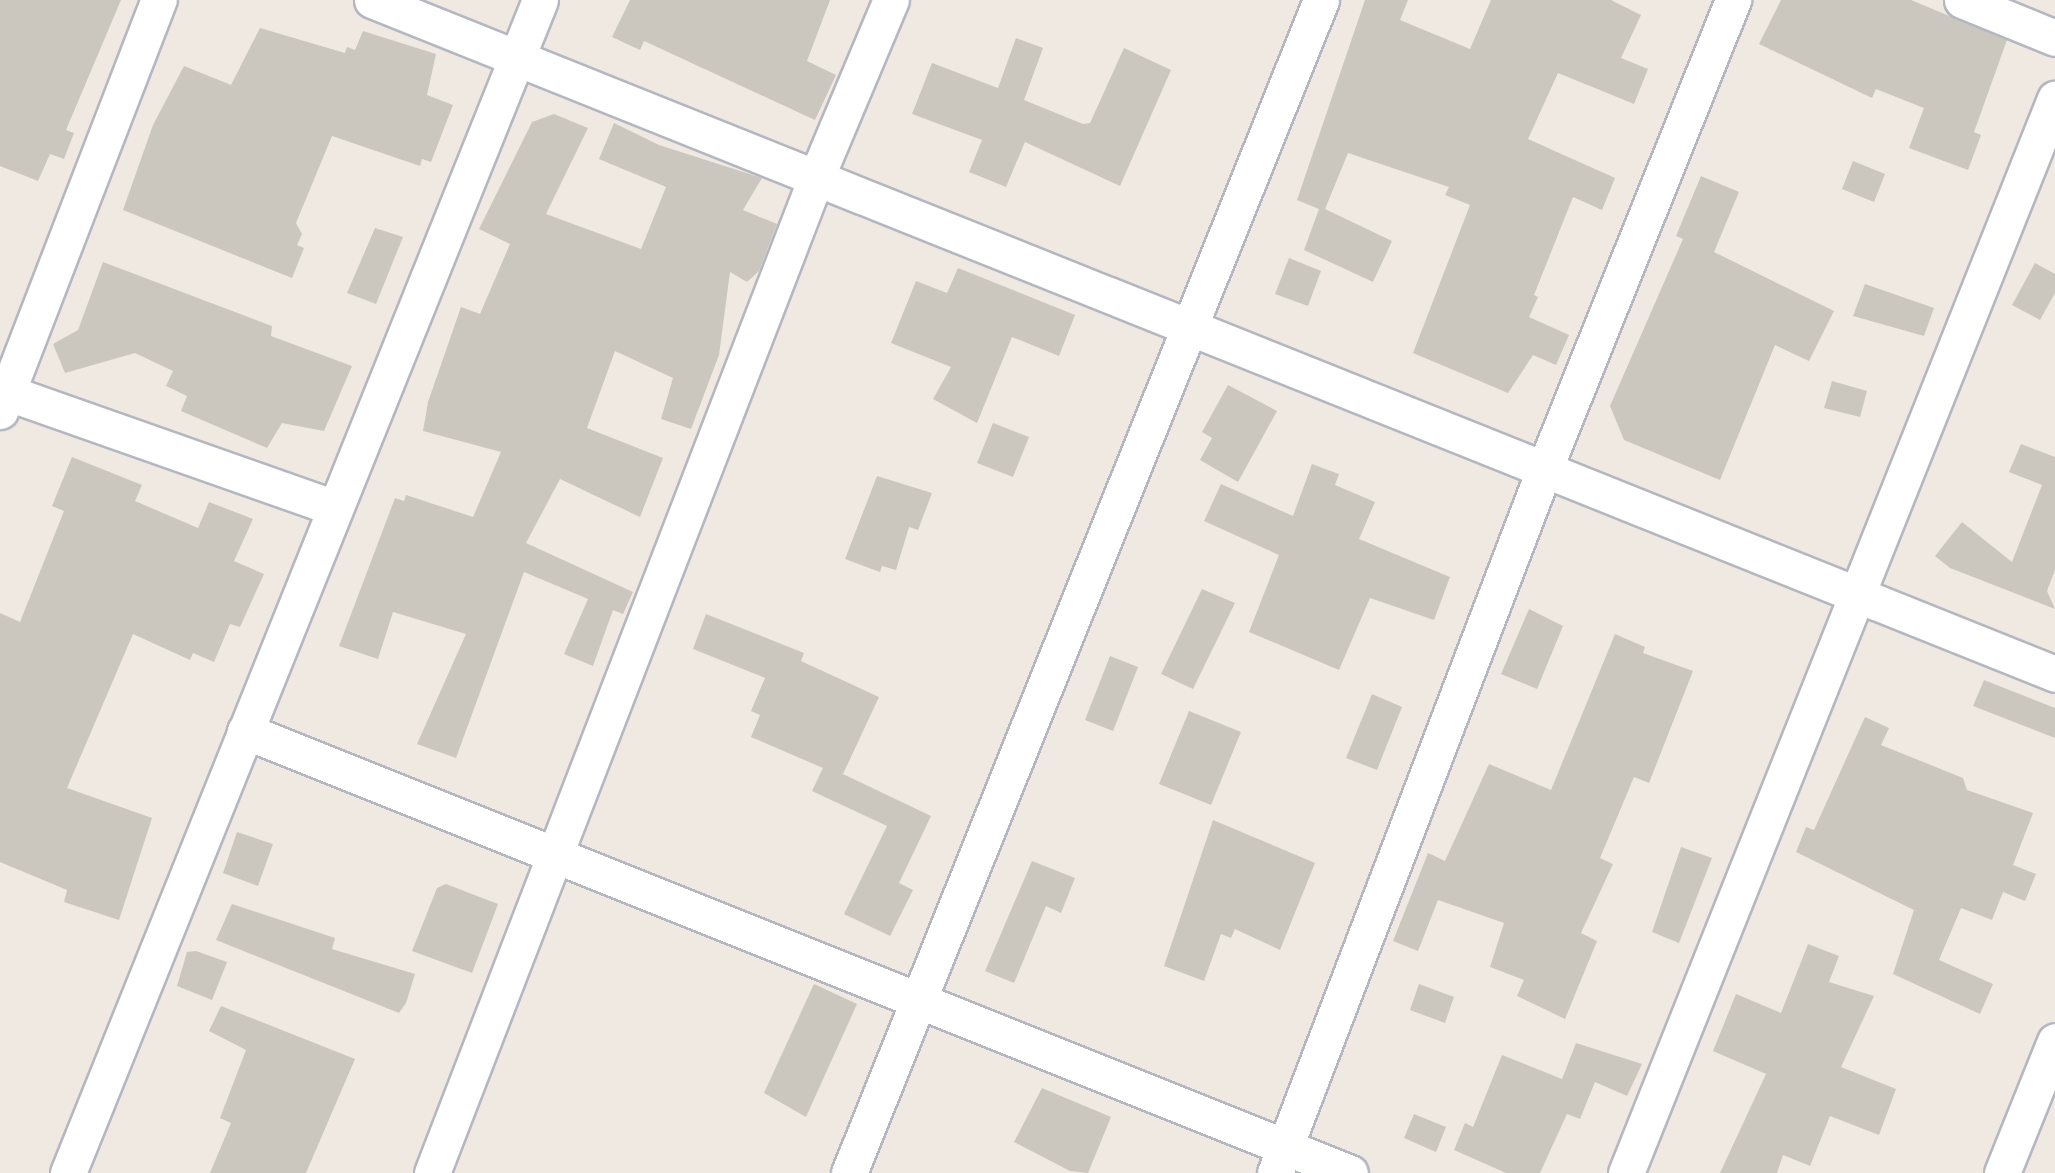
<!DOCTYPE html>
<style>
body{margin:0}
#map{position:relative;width:2055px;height:1173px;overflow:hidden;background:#efe9e1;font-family:"PT Sans Narrow",sans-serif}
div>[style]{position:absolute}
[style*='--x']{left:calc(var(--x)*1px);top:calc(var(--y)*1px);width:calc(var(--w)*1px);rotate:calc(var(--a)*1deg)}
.building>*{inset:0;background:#cbc7bf}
.roads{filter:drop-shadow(2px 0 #b4b7c1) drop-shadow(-2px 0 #b4b7c1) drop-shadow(0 2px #b4b7c1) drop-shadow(0 -2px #b4b7c1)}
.minor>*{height:35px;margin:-17.5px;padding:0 17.5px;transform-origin:17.5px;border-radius:17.5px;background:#fff}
span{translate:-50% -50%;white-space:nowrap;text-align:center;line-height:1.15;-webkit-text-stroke:5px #fff;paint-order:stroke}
</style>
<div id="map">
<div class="building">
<div style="clip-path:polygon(0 0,121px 0,66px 130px,74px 133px,64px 159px,50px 154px,38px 181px,0 166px)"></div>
<div style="clip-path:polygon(630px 0,830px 0,807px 61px,836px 75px,815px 120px,644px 41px,640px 50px,612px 37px)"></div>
<div style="clip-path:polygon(1365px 0,1408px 0,1400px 20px,1470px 49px,1491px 0,1611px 0,1641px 15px,1621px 58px,1648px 69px,1634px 104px,1558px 73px,1528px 139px,1615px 178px,1602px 210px,1573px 197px,1534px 295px,1538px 297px,1529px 317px,1569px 335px,1556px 365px,1533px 355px,1508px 393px,1413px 353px,1470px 205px,1445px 195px,1449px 187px,1348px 153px,1325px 209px,1392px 241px,1373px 282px,1304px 250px,1319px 209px,1297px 200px)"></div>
<div style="clip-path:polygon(1781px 0,1911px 0,2007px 40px,1974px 132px,1981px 135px,1968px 170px,1909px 148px,1924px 108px,1876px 89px,1872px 98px,1759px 44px)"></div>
<div style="clip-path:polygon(260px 28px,345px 53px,347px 47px,355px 50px,363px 31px,436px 54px,427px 95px,453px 105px,431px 162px,422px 159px,420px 166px,332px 136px,296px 223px,302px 234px,297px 245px,304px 248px,292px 278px,123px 210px,153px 125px,184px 66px,231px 85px)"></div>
<div style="clip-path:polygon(1016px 38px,1043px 48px,1024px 100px,1083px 124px,1090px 123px,1124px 48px,1171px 70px,1120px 186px,1025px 142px,1006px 187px,969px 172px,982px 140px,912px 114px,932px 63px,998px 88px)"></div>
<div style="clip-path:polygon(554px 114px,588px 128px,546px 214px,641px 249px,666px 187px,599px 159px,614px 123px,659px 145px,762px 178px,743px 210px,777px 224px,759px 271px,747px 282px,730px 272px,719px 355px,691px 429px,661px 419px,673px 378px,615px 351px,587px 428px,663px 458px,640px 517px,560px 479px,526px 543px,633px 592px,623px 614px,613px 610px,593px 666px,564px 654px,588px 599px,524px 572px,456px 758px,417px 744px,466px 634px,393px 612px,378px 659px,339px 646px,395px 498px,404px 501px,406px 495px,473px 517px,501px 452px,423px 431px,428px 402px,461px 307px,480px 314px,510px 244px,479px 229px,532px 122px)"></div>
<div style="clip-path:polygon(1853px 161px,1885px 174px,1874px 202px,1842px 189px)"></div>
<div style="clip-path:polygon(1701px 176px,1739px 192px,1714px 252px,1834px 311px,1809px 361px,1775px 345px,1720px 480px,1624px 440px,1610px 406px,1683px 239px,1676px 236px)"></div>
<div style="clip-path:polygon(375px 228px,403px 237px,376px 304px,347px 293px)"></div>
<div style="clip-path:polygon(1289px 258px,1321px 271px,1308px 306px,1275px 294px)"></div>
<div style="clip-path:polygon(103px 262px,272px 326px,271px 336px,352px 366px,324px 431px,282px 423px,267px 448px,181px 411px,187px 396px,166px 386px,173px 371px,135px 353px,65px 373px,53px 344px,78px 330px)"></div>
<div style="clip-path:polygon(2035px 263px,2055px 274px,2055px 293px,2040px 320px,2012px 305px)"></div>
<div style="clip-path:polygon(958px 268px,1075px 315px,1059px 356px,1012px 337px,977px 423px,933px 399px,951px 367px,891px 343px,916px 281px,947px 293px)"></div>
<div style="clip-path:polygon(1865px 284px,1934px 308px,1924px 336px,1853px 316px)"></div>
<div style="clip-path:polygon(1832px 381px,1867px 391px,1860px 417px,1824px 408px)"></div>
<div style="clip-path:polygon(1228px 385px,1277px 411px,1238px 482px,1200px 460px,1212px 438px,1202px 432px)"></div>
<div style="clip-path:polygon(993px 423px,1029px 437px,1013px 477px,977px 463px)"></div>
<div style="clip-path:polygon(2021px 444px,2055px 457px,2055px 570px,2047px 591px,2055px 609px,1950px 568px,1935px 556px,1962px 522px,2012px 562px,2042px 485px,2009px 472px)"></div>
<div style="clip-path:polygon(72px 457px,142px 485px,135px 501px,198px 528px,209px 502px,253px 519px,234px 561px,264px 574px,240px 627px,230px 624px,214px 662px,193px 653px,190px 660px,133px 634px,67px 788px,152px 818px,119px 920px,64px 902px,67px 890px,0 862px,0 613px,20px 622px,64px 511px,52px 506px)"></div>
<div style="clip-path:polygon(1312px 464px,1339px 474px,1335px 485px,1375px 502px,1359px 539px,1450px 577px,1434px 620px,1370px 598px,1339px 670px,1249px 632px,1279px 555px,1204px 521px,1221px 484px,1293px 516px)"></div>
<div style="clip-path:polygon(877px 476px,932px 493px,918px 530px,909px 527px,896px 570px,882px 566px,880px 572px,845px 559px)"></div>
<div style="clip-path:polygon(1202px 589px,1235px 603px,1193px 689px,1161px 674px)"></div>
<div style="clip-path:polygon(1529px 609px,1563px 626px,1537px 689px,1501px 674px)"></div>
<div style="clip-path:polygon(706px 614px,804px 653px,801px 661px,879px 697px,843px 774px,931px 816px,899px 883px,913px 890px,890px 936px,844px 914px,887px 826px,812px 791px,823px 768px,751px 737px,760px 715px,751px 711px,765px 678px,693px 649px)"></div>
<div style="clip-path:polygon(1615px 634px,1645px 647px,1643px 653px,1693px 671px,1649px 783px,1634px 777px,1600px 858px,1613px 864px,1581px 933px,1597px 941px,1565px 1019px,1517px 996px,1524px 980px,1490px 967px,1504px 923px,1438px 900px,1418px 951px,1393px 941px,1428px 853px,1445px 861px,1489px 764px,1551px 790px)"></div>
<div style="clip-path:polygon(1110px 656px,1138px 667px,1113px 731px,1085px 720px)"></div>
<div style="clip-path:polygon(1984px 680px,2055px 708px,2055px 738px,1973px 706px)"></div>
<div style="clip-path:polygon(1372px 694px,1402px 707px,1377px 770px,1346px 758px)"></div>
<div style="clip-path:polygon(1189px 711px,1241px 732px,1211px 805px,1159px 784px)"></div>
<div style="clip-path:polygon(1865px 717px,1889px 728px,1881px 745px,1963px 778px,1967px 790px,2033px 813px,2013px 865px,2036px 874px,2025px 901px,2003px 892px,1992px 920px,1961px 908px,1939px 960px,1993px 984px,1980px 1014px,1893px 974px,1914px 910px,1796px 852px,1806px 827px,1814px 830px)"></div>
<div style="clip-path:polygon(1213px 820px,1315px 863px,1280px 950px,1235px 929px,1231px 938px,1221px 934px,1204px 981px,1164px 966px)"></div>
<div style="clip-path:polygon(237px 832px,273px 844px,258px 886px,223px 873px)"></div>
<div style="clip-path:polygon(1681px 847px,1712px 858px,1679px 943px,1652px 932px)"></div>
<div style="clip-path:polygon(1032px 861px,1075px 878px,1061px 913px,1046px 906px,1014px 983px,985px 971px)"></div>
<div style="clip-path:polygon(446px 884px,498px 904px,472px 973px,412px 951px,437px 888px)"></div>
<div style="clip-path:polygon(232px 904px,335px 938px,332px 949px,415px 974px,406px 1003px,399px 1013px,216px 940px)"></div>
<div style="clip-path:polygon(1808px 944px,1839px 956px,1829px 982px,1874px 996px,1841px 1067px,1896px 1089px,1879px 1135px,1830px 1116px,1810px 1166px,1783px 1155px,1777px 1173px,1720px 1173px,1766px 1074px,1713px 1051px,1736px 994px,1781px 1013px)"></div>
<div style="clip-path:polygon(196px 951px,227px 962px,212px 1000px,177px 986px,187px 952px)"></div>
<div style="clip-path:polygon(814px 984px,857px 1004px,806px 1117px,764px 1093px)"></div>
<div style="clip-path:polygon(1419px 984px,1454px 997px,1445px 1023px,1410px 1010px)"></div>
<div style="clip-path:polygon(221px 1006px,355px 1059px,306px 1173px,210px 1173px,231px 1123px,220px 1118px,246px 1050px,209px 1031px)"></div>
<div style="clip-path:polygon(1576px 1043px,1642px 1064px,1627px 1096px,1595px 1082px,1580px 1119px,1567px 1114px,1540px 1173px,1506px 1173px,1454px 1150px,1465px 1123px,1473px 1127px,1502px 1055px,1562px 1079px)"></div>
<div style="clip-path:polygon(1042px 1088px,1111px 1117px,1088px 1173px,1070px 1171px,1014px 1142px)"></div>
<div style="clip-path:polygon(1414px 1114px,1446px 1127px,1436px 1152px,1404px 1138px)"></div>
</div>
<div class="roads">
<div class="minor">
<div style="--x:372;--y:0;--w:1813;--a:21.82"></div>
<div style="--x:1962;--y:0;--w:100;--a:22.2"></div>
<div style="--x:0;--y:390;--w:355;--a:19.4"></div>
<div style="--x:0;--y:411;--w:441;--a:-68.9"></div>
<div style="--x:245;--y:731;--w:1190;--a:21.8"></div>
<div style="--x:68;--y:1173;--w:1264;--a:-68.08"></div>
<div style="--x:432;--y:1173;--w:1067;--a:-68.9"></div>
<div style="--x:816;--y:178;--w:193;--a:-67.2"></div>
<div style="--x:849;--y:1173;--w:1264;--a:-68.08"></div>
<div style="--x:1275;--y:1173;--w:753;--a:-69.06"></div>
<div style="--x:1544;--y:470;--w:507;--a:-68.09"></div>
<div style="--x:1626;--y:1173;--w:1157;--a:-68.23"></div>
<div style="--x:2002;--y:1173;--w:142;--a:-68.1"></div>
</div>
</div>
</div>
